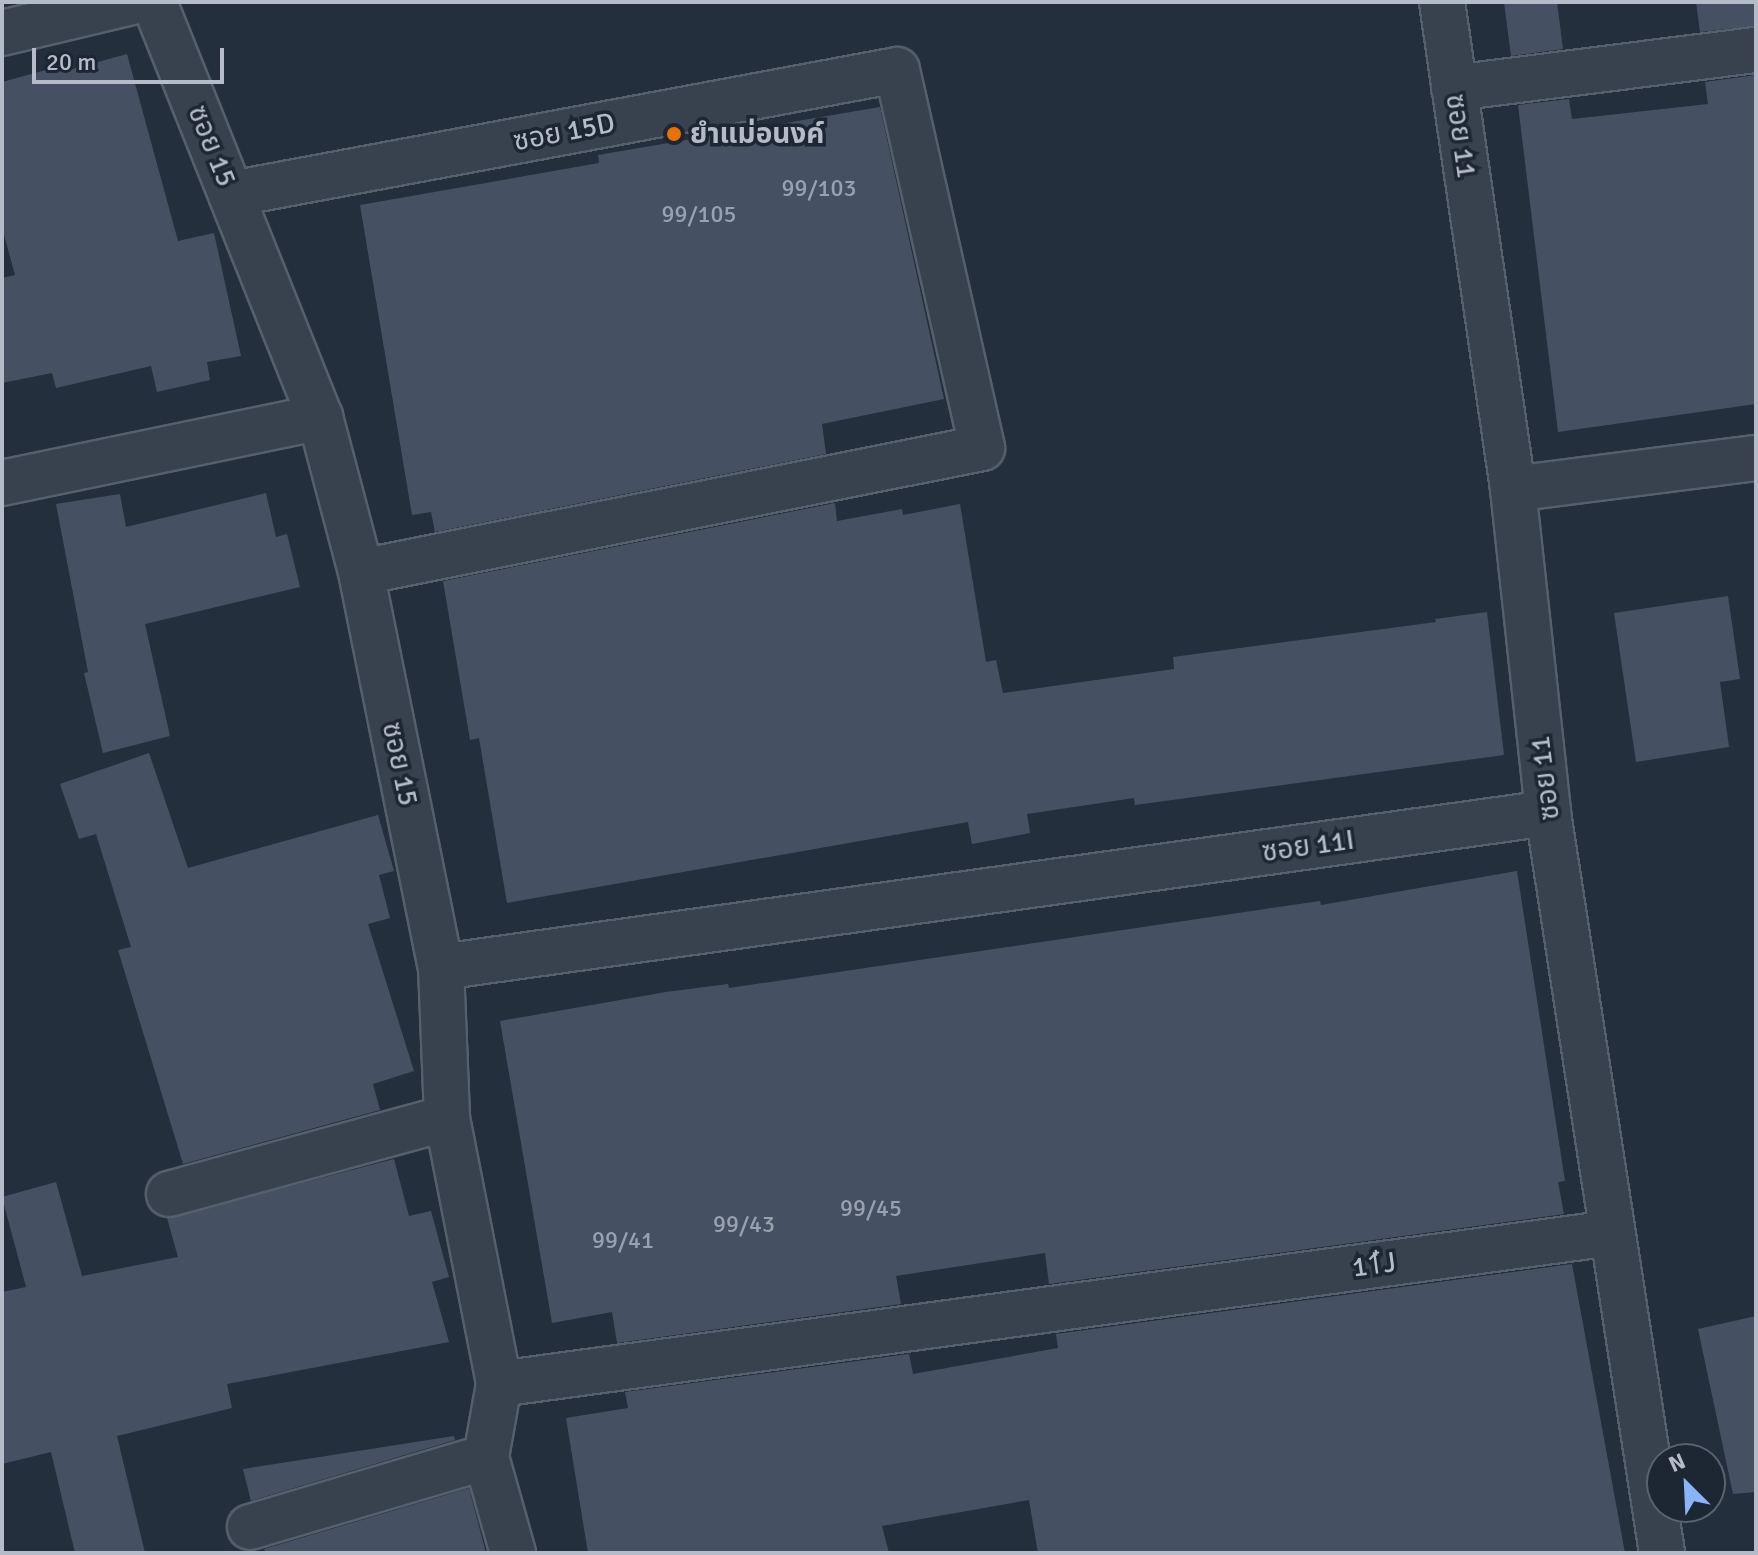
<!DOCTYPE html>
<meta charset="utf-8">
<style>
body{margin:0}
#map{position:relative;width:1758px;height:1555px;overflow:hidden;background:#242f3e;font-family:Signika,"Noto Sans Thai",sans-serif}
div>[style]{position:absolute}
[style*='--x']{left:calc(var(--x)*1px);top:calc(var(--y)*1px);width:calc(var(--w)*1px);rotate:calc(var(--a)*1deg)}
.building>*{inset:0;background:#455162}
.roads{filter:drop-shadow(2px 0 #565f6c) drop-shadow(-2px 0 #565f6c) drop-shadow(0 2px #565f6c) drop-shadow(0 -2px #565f6c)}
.street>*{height:44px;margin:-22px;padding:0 22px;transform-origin:22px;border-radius:22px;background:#38414e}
.dots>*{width:22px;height:22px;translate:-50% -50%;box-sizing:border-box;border:4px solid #1d2633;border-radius:50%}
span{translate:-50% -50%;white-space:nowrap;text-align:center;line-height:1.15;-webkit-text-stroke:7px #1d2633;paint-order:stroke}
.number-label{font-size:24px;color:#98a1af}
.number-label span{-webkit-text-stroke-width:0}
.street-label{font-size:28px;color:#b4bcc9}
.poi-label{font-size:28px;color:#b4bcc9;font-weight:700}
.left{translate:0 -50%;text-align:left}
.frame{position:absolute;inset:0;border:4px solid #b4bcc9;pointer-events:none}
.north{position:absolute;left:1646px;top:1443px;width:80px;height:80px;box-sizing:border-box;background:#1d2633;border:2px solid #59626f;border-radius:50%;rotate:336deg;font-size:22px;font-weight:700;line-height:32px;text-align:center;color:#b4bcc9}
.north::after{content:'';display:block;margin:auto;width:28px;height:36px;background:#8ab4f8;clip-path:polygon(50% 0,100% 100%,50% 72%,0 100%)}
.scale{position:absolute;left:32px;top:48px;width:192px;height:36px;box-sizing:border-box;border:4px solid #b4bcc9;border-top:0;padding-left:10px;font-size:24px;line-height:28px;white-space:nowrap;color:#b4bcc9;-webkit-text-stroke:6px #1d2633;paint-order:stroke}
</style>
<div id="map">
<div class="building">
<div style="clip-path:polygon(1504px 2px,1557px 2px,1563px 49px,1511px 56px)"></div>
<div style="clip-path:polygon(1696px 2px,1756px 2px,1756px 26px,1700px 32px)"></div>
<div style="clip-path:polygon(127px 54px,178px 241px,214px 233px,241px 356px,207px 362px,210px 380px,157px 392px,151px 366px,56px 388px,52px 373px,2px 383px,2px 278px,15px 275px,2px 227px,2px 82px,68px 64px,69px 70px)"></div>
<div style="clip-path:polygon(1756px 75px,1756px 404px,1558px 432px,1518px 105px,1569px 99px,1572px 119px,1708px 104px,1705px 82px)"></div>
<div style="clip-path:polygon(880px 107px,944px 399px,822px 424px,826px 454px,435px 532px,431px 512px,412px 515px,360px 205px,599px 163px,598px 155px)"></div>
<div style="clip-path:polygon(266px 493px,276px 537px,287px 534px,300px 587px,145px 624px,170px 736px,103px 753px,84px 673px,88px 672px,56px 504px,120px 494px,126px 527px)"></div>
<div style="clip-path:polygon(835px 503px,837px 521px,902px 509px,903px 515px,960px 504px,986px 662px,996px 660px,1003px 693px,1174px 669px,1173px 657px,1436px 622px,1435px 619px,1487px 612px,1504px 755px,1135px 805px,1134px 798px,1027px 814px,1030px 833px,972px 844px,968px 822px,507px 903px,479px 738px,470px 740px,443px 581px)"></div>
<div style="clip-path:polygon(1728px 596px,1740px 679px,1720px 682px,1729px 747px,1636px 762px,1614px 613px)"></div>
<div style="clip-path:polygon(149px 753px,188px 868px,378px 815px,394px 871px,379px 875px,390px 918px,368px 924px,414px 1071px,373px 1084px,380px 1110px,183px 1164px,118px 950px,131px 947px,96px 834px,79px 839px,60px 784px)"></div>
<div style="clip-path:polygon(1517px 871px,1565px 1181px,1558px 1182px,1564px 1214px,1049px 1284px,1045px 1253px,896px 1276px,901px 1304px,617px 1343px,612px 1312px,552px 1323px,500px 1021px,666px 992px,728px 984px,729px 988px,1320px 901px,1321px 905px)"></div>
<div style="clip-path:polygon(394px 1159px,409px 1216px,431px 1211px,449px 1277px,432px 1282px,449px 1342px,227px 1384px,232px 1408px,117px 1436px,145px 1553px,75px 1553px,51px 1452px,2px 1464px,2px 1292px,26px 1287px,2px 1197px,56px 1182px,82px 1276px,178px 1257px,167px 1218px)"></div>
<div style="clip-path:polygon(1572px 1264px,1625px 1553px,1038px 1553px,1029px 1500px,882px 1526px,889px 1553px,588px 1553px,566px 1418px,628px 1408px,625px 1392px,909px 1354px,913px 1374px,1058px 1348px,1056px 1334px)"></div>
<div style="clip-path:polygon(1756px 1316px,1756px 1492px,1733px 1494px,1698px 1329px)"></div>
<div style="clip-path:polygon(454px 1436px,455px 1440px,251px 1501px,243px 1469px)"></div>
<div style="clip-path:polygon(469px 1488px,486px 1553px,266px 1553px,264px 1549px)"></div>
</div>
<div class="roads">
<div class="street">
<div style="--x:154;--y:2;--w:447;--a:68.2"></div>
<div style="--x:320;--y:417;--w:160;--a:75.2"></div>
<div style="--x:361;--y:572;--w:403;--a:78.6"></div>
<div style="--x:441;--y:967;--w:151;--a:87.7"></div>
<div style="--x:447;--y:1118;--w:271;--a:78.9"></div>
<div style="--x:499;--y:1384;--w:74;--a:100.1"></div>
<div style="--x:486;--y:1457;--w:100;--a:74.3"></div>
<div style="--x:1442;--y:2;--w:492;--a:81.7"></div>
<div style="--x:1513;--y:489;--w:326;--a:83.8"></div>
<div style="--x:1548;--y:813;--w:749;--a:81.24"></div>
<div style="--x:2;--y:33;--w:134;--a:-13.4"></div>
<div style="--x:1454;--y:88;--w:304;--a:-7.2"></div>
<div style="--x:231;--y:194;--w:677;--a:-10.55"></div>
<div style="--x:897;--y:70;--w:387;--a:77.3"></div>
<div style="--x:982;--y:448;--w:633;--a:168.71"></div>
<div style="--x:2;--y:483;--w:325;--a:-11.7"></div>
<div style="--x:1513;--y:489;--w:245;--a:-7.3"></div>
<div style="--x:441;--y:967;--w:1118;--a:-7.92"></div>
<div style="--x:169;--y:1194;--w:288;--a:-15.3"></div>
<div style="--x:499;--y:1384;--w:1123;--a:-7.73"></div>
<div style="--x:250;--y:1527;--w:246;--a:-16.5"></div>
</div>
</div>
<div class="dots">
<div style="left:674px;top:134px;background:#e8710a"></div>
</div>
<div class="number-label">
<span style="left:819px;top:189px">99/103</span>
<span style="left:699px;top:215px">99/105</span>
<span style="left:871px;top:1209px">99/45</span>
<span style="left:744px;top:1225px">99/43</span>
<span style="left:623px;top:1241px">99/41</span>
</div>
<div class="street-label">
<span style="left:564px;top:132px;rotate:-11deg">ซอย 15D</span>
<span style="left:1461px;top:136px;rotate:82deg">ซอย 11</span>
<span style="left:212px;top:146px;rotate:68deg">ซอย 15</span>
<span style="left:400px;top:764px;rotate:78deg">ซอย 15</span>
<span style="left:1545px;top:778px;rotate:-97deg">ซอย 11</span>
<span style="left:1308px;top:846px;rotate:-8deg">ซอย 11I</span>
<span style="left:1374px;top:1265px;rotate:-8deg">11๋J</span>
</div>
<div class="poi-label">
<span class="left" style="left:690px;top:134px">ยำแม่อนงค์</span>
</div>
<div class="frame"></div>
<div class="north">N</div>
<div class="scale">20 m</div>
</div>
